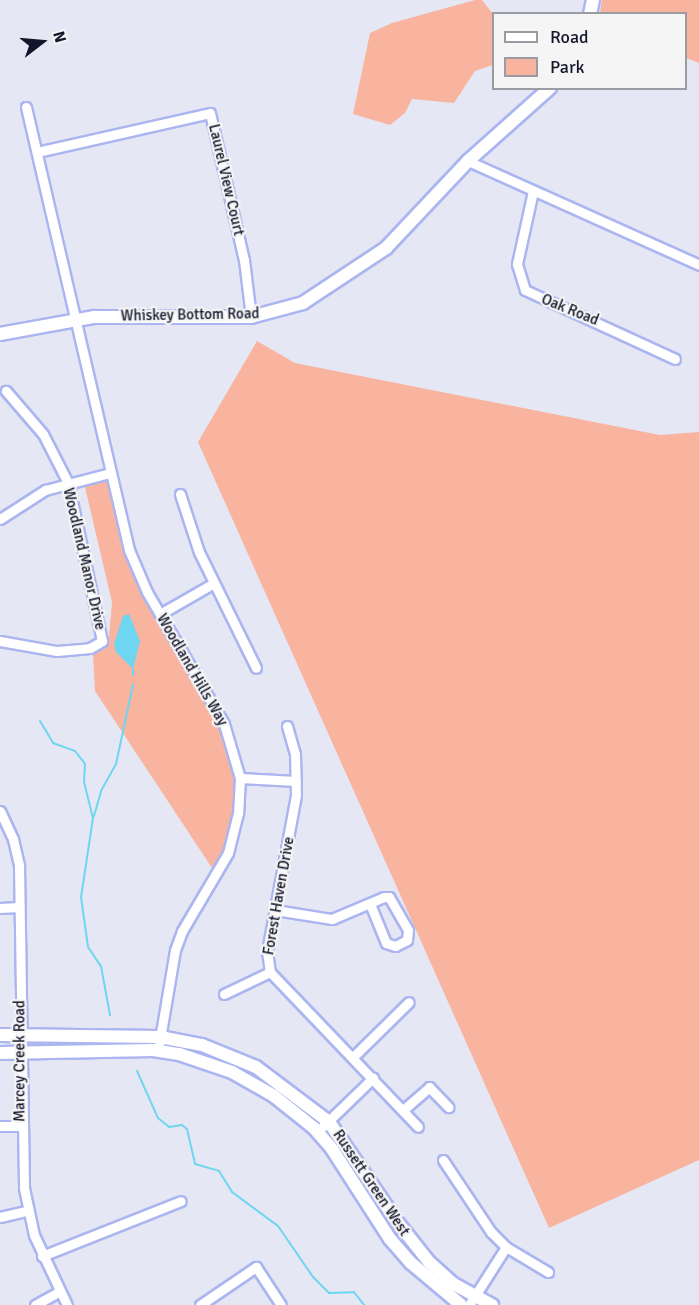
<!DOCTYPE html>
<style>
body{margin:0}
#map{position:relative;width:699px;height:1305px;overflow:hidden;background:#e5e7f4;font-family:Signika,sans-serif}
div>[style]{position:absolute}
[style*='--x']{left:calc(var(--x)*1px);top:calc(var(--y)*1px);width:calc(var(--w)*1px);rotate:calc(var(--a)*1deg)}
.green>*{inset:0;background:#f9b4a0}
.water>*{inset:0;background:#6ed6f1}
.stream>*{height:2px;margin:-1px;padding:0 1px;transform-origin:1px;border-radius:1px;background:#6ed6f1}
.roads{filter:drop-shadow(2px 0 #abb5f0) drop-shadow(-2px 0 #abb5f0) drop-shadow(0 2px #abb5f0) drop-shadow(0 -2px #abb5f0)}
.minor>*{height:9px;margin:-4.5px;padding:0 4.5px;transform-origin:4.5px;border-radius:4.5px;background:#fff}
.tertiary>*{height:12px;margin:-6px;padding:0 6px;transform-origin:6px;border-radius:6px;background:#fff}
span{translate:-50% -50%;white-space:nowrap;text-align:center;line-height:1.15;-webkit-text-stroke:4.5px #f5f5f5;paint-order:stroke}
.street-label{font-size:15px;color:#13152b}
.legend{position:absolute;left:492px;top:12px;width:195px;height:78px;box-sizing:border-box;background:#f5f5f5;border:2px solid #9b9ba4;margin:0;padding:8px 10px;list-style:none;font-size:18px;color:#13152b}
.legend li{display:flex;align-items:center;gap:12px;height:30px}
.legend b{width:30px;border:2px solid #9b9ba4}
.north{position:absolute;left:12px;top:12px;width:60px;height:60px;-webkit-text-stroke:4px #f5f5f5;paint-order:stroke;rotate:74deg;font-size:16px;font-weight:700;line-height:24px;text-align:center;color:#13152b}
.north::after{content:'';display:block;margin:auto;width:21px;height:27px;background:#13152b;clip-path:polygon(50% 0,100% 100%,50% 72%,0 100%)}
</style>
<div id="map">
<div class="green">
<div style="clip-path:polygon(475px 0,482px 0,493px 14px,493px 65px,475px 71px,454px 103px,412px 99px,405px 113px,390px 125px,353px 114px,370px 33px,392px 23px)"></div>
<div style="clip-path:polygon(602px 0,699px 0,699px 63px,686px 58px,686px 14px,600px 13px)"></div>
<div style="clip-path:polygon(257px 341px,295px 363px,660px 435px,699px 432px,699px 1160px,549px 1228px,198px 442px)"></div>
<div style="clip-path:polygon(110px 473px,129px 550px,215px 706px,237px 760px,238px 813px,216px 874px,95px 691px,93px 654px,102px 648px,109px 636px,112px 602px,83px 479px)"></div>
</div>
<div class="water">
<div style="clip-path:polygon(129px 614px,140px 641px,133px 669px,116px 652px,114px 644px,123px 616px)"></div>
</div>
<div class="stream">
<div style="--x:133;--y:669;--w:6;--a:90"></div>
<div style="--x:40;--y:721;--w:26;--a:59"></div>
<div style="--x:53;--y:743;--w:23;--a:20"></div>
<div style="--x:75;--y:751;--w:16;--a:52"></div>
<div style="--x:85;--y:764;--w:18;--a:93"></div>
<div style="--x:84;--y:782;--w:37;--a:76"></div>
<div style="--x:93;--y:818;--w:80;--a:98.6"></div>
<div style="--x:81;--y:897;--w:50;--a:82"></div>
<div style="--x:88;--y:947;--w:23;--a:56"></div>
<div style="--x:101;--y:966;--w:50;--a:79.6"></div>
<div style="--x:94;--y:816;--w:26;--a:-74"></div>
<div style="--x:101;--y:791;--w:31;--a:-61"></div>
<div style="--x:116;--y:764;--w:81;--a:-77.9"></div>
<div style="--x:137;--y:1071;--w:51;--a:65.9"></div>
<div style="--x:158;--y:1118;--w:14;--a:39"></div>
<div style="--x:169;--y:1127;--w:13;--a:-9"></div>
<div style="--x:182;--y:1125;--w:6;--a:39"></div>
<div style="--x:187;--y:1129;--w:36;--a:77"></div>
<div style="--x:195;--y:1164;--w:25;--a:16"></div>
<div style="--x:219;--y:1171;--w:25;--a:58"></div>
<div style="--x:232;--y:1192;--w:57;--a:36.5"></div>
<div style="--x:278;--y:1226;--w:62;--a:55.5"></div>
<div style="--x:313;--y:1277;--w:23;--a:45"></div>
<div style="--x:329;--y:1293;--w:25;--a:-2"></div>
<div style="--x:354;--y:1292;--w:16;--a:52"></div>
</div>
<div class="roads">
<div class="minor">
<div style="--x:26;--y:107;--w:455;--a:76.9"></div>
<div style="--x:129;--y:550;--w:46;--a:66.8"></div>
<div style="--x:147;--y:592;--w:153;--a:59.7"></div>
<div style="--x:224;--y:724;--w:56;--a:73.5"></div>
<div style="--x:240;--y:778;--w:35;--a:93"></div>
<div style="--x:238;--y:813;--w:41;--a:104"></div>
<div style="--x:228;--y:853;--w:91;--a:120.5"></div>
<div style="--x:182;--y:931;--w:20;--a:110"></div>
<div style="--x:175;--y:950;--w:102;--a:99.6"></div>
<div style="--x:37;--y:152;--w:177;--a:-12.7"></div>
<div style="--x:210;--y:113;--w:151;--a:77"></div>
<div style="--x:244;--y:260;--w:57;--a:83"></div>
<div style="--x:468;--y:161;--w:253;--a:24.2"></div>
<div style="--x:533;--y:191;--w:75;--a:102.4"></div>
<div style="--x:517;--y:264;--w:27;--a:73"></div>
<div style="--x:525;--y:290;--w:165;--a:24.7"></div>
<div style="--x:180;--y:494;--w:61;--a:71.9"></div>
<div style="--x:199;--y:552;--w:129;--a:63.8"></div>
<div style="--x:0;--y:519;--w:54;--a:-32.8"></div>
<div style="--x:45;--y:490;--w:67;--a:-14.7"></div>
<div style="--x:160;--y:614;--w:62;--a:-29.9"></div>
<div style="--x:0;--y:641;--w:58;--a:10"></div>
<div style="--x:57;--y:651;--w:33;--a:-5"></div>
<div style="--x:90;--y:648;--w:14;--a:-30"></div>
<div style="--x:102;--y:641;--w:162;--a:-102.1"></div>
<div style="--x:68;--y:483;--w:55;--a:-117"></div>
<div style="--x:43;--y:434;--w:57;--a:-130.7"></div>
<div style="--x:287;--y:726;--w:29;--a:74"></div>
<div style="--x:295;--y:754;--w:41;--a:88.6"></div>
<div style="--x:296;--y:795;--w:159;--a:100.5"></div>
<div style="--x:267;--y:951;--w:21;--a:82"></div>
<div style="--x:270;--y:972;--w:214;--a:46.3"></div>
<div style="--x:240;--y:778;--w:56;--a:3.1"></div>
<div style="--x:0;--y:811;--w:31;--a:65"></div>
<div style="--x:13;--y:839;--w:28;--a:77"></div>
<div style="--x:19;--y:866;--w:322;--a:89.1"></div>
<div style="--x:24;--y:1188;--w:48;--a:78"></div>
<div style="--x:34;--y:1235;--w:77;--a:64.8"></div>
<div style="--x:0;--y:908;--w:19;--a:-3"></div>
<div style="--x:275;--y:910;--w:58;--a:9"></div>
<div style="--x:332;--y:919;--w:56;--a:-22.9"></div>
<div style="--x:384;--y:897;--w:5;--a:0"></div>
<div style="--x:389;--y:897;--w:38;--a:60"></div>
<div style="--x:408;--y:930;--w:10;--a:96"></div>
<div style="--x:407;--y:940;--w:13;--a:153"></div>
<div style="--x:395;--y:946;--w:9;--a:-162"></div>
<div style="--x:386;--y:943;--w:42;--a:-112.3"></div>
<div style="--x:224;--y:994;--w:51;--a:-25.6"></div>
<div style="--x:353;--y:1057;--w:78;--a:-44.5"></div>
<div style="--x:403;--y:1110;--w:35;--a:-41"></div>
<div style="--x:429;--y:1087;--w:28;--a:46"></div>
<div style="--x:0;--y:1126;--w:20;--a:0"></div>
<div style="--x:317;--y:1132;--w:78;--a:-44"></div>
<div style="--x:443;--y:1160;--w:87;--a:56.3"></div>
<div style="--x:491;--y:1232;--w:21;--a:45"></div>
<div style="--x:506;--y:1247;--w:49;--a:30.8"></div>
<div style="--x:0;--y:1217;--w:28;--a:-13"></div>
<div style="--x:42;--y:1256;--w:149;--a:-21.6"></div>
<div style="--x:35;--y:1305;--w:26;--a:-29"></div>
<div style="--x:200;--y:1305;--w:68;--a:-34.2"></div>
<div style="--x:256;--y:1267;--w:45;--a:56.7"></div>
<div style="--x:469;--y:1305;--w:69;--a:-57.5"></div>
</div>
<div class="tertiary">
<div style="--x:590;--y:14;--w:14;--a:-78"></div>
<div style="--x:0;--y:334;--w:96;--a:-10.3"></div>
<div style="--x:94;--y:317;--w:157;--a:0"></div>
<div style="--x:251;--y:317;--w:54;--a:-15.1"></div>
<div style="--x:303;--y:303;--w:100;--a:-33.5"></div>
<div style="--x:386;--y:248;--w:120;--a:-46.7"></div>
<div style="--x:468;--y:161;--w:110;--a:-41.7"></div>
<div style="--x:0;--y:1035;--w:160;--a:0.7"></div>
<div style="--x:160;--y:1037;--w:43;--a:10.8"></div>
<div style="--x:202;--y:1045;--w:58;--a:22.2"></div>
<div style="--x:256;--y:1067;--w:91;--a:37"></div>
<div style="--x:329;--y:1122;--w:122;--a:55.7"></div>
<div style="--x:398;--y:1223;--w:50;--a:51.5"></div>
<div style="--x:429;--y:1262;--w:31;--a:42"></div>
<div style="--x:452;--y:1283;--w:46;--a:28.8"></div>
<div style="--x:0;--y:1053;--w:153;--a:-1.1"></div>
<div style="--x:153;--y:1050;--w:26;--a:9"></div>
<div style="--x:179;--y:1054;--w:56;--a:18.8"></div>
<div style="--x:232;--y:1072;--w:48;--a:29.7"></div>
<div style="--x:274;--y:1096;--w:51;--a:38.7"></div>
<div style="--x:314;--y:1128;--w:28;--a:49"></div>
<div style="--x:332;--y:1149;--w:107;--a:57.2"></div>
<div style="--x:390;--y:1239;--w:32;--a:49"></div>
<div style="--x:411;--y:1263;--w:65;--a:40"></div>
</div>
</div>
<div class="street-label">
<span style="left:226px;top:180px;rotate:77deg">Laurel View Court</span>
<span style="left:570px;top:310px;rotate:22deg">Oak Road</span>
<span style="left:190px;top:315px;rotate:-1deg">Whiskey Bottom Road</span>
<span style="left:84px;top:559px;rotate:77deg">Woodland Manor Drive</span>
<span style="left:192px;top:670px;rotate:60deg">Woodland Hills Way</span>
<span style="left:279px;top:896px;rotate:-80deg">Forest Haven Drive</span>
<span style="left:20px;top:1061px;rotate:-90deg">Marcey Creek Road</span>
<span style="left:371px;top:1183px;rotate:56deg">Russett Green West</span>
</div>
<ul class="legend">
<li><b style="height:8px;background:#fff"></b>Road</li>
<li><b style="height:16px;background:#f9b4a0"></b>Park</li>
</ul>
<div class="north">N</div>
</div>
